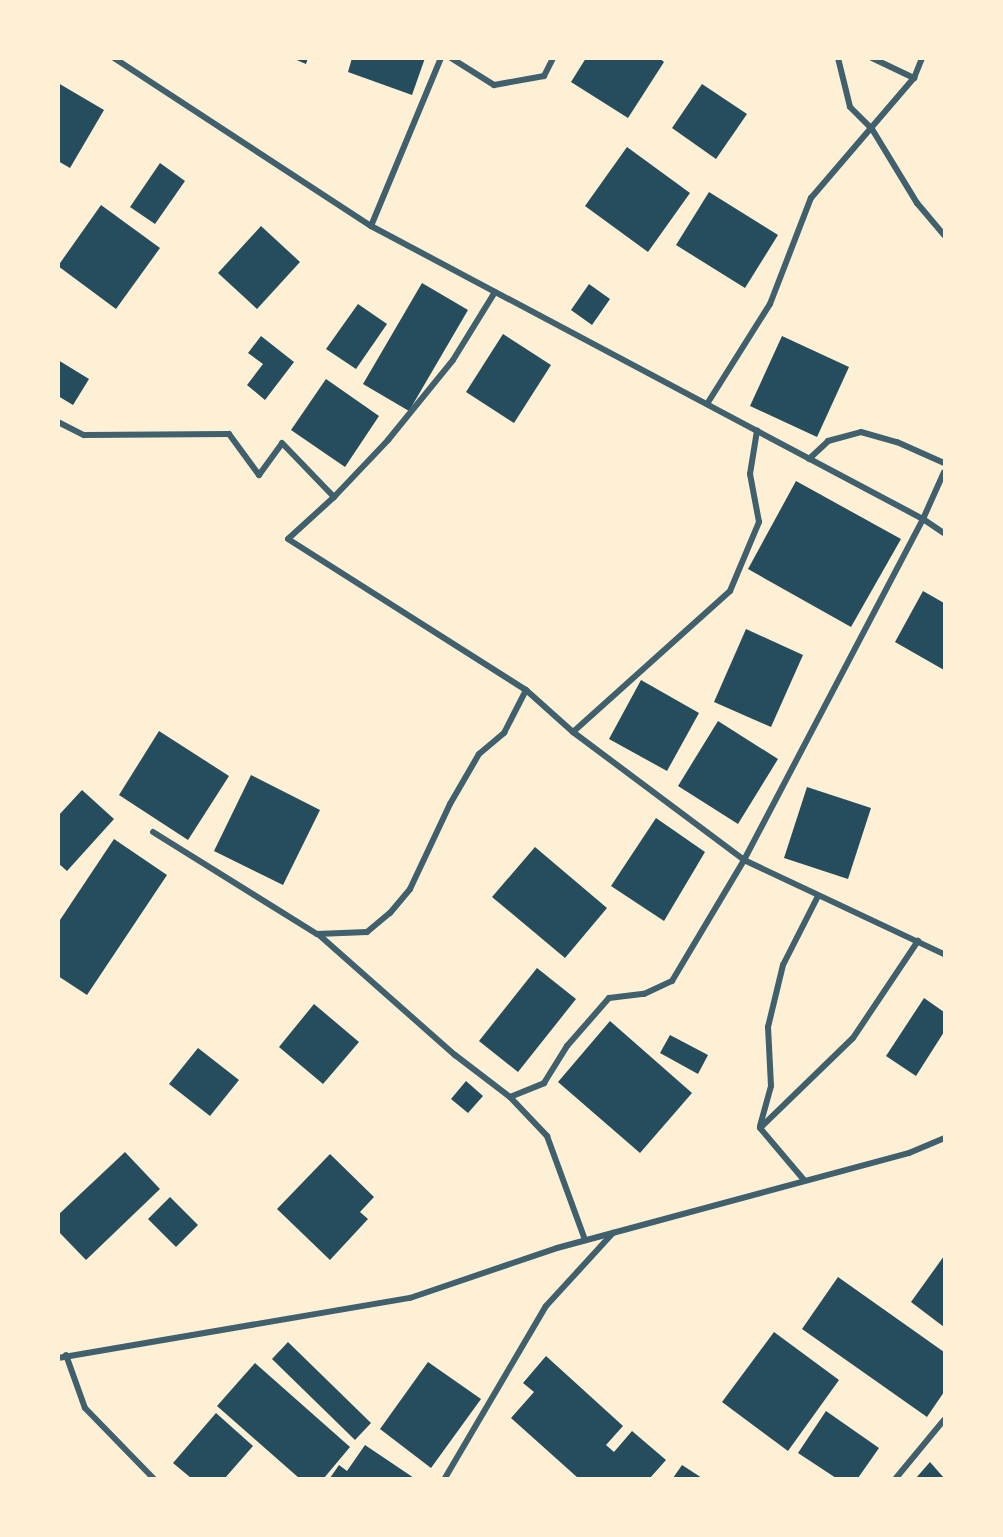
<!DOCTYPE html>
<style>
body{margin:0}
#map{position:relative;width:1003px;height:1537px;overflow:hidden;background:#fdf0d5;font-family:"Fira Sans",sans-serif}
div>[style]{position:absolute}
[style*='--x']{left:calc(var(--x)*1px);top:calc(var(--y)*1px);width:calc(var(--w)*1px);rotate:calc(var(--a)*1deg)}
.building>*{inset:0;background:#264d5e}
.minor>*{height:6px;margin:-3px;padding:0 3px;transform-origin:3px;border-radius:3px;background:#3f606c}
span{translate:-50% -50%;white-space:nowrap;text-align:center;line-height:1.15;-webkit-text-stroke:5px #fdf0d5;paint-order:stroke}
.frame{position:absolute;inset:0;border:60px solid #fdf0d5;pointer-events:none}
</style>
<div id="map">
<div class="building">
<div style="clip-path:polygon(292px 58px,308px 58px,306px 64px)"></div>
<div style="clip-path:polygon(352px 58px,425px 58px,412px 95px,348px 72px)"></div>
<div style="clip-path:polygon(586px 58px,659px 58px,664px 62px,628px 118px,571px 82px)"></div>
<div style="clip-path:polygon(58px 83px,104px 110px,70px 168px,58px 161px)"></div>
<div style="clip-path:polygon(702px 84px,747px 114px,716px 159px,672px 128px)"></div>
<div style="clip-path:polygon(627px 147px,690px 193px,648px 252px,585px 206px)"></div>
<div style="clip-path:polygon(160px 163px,185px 181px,155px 224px,130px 207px)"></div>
<div style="clip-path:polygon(709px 192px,778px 235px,745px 288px,676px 245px)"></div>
<div style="clip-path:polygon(101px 205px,160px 248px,116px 309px,58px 266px)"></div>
<div style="clip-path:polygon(261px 226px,300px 262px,257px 309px,218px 273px)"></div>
<div style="clip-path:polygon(422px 283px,468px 310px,409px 411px,363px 384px)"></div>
<div style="clip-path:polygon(589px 284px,610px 299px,592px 325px,571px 310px)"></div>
<div style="clip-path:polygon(358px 304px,387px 324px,356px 369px,326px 349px)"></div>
<div style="clip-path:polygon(503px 334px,551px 365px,514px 423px,466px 392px)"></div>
<div style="clip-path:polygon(261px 336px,294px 362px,265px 400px,247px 385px,263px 364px,248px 353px)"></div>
<div style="clip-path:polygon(782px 336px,849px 367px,817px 437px,750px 406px)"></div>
<div style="clip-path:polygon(58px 360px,89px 379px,73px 405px,58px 396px)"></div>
<div style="clip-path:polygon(326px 379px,379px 416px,345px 467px,291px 430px)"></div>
<div style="clip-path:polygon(796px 481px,901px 539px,851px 627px,748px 569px)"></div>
<div style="clip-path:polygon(923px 591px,944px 603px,944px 670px,895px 642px)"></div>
<div style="clip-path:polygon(746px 629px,803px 655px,771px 727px,714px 702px)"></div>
<div style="clip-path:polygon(641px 680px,699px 713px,667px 771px,609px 739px)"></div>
<div style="clip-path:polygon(718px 721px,778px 759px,738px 824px,678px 786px)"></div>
<div style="clip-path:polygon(159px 731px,229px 776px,188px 840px,119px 795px)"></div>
<div style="clip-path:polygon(251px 775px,320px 810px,283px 885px,214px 851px)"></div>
<div style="clip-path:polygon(807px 787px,871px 808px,848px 879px,784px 858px)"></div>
<div style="clip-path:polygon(82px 790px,114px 819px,67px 871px,58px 863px,58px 816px)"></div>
<div style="clip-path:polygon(656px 818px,705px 852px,664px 921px,611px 886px)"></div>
<div style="clip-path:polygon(114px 839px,167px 875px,87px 995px,58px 976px,58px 923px)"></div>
<div style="clip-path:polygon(535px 847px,607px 908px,565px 958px,492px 897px)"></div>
<div style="clip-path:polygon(537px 968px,576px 999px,518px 1072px,479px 1041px)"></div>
<div style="clip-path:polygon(924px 998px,944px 1012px,944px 1032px,916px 1076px,886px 1056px)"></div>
<div style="clip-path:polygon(314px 1004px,359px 1042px,323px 1084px,279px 1047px)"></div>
<div style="clip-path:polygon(610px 1021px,692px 1093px,640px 1153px,558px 1082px)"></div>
<div style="clip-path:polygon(670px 1035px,708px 1055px,698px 1074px,660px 1053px)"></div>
<div style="clip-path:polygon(198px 1048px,239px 1080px,210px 1116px,169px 1084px)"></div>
<div style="clip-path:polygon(466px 1081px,483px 1096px,468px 1113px,451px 1099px)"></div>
<div style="clip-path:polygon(125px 1152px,160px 1189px,86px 1260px,58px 1231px,58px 1215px)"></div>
<div style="clip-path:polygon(330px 1154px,374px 1197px,360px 1212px,368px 1219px,330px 1260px,277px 1209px)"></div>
<div style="clip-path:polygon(170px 1197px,198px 1225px,176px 1247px,148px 1219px)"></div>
<div style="clip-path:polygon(944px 1256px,944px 1327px,911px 1302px)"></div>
<div style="clip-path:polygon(838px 1277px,944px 1352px,944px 1392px,927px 1417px,802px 1329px)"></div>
<div style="clip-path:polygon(774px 1332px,839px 1380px,788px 1451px,722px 1402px)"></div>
<div style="clip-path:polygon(288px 1342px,371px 1423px,355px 1440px,272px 1359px)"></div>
<div style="clip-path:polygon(546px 1356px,623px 1426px,606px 1445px,614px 1452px,632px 1431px,666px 1460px,650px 1478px,578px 1478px,511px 1418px,534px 1392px,523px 1383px)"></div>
<div style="clip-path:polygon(428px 1362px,481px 1399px,431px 1468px,380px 1429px)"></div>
<div style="clip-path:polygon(255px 1363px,350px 1447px,324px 1478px,299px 1478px,217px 1406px)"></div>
<div style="clip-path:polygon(826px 1411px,879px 1448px,858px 1478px,836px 1478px,798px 1453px)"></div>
<div style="clip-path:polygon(216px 1413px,253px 1446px,225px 1478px,191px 1478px,173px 1463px)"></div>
<div style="clip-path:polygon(365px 1445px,414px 1478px,330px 1478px,339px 1465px,347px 1471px)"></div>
<div style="clip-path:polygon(930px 1462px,944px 1478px,916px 1478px)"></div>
<div style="clip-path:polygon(682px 1465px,702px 1478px,673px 1478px)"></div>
</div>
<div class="minor">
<div style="--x:114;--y:58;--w:307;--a:33.2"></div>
<div style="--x:371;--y:226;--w:625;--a:27.96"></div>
<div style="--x:923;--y:519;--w:51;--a:-65.9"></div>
<div style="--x:451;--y:58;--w:51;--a:32.1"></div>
<div style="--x:494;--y:85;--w:51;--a:-10.2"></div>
<div style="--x:544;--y:76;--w:20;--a:-63"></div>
<div style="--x:838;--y:58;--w:50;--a:76.2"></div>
<div style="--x:850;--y:107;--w:31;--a:45"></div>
<div style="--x:872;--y:129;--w:87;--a:58.7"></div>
<div style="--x:917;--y:203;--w:42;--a:49.8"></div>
<div style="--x:872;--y:58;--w:47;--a:25.5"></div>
<div style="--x:371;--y:226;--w:182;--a:-67.4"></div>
<div style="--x:707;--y:404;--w:118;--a:-57.8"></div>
<div style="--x:770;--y:304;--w:114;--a:-68.9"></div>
<div style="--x:811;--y:198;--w:158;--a:-49.4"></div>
<div style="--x:914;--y:78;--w:22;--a:-68"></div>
<div style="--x:58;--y:422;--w:29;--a:27"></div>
<div style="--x:84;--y:435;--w:145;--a:-0.4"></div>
<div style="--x:229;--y:434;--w:51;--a:53.8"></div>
<div style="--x:259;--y:475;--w:39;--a:-54"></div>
<div style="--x:282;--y:443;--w:75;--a:46.1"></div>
<div style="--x:334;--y:497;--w:62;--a:137.6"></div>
<div style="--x:288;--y:539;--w:282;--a:32.4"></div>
<div style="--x:526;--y:690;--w:63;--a:41.8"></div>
<div style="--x:573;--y:732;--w:214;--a:36.8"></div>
<div style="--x:744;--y:860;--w:385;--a:-62.3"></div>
<div style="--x:923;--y:519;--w:25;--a:34"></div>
<div style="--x:809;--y:459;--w:26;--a:-43"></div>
<div style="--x:828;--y:441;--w:34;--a:-15"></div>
<div style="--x:861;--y:432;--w:37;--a:16"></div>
<div style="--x:897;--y:442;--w:51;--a:24.1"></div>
<div style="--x:334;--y:497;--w:79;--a:-46.5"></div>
<div style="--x:388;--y:440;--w:103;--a:-50.9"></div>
<div style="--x:453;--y:360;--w:80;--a:-58.3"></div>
<div style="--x:573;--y:732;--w:211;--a:-41.9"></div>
<div style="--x:730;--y:591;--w:75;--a:-67.2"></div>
<div style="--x:759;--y:522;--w:49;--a:-100.6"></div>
<div style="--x:750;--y:474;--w:44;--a:-80.8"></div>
<div style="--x:153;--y:832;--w:193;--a:31.9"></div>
<div style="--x:317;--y:934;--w:50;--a:-2.3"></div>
<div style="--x:367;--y:932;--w:30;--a:-40"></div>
<div style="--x:390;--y:913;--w:31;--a:-50"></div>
<div style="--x:410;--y:889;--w:94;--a:-64.8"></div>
<div style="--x:450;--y:804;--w:58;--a:-59.9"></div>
<div style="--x:479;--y:754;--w:33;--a:-40"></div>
<div style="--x:504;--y:733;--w:48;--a:-62.9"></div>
<div style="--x:318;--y:934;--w:183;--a:41.5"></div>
<div style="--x:455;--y:1055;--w:69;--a:37.4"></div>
<div style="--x:510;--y:1097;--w:54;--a:46.5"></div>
<div style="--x:547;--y:1136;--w:111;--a:69.9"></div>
<div style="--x:510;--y:1097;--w:37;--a:-22"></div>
<div style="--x:544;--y:1083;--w:44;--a:-58.1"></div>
<div style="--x:567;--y:1046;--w:64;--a:-48.8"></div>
<div style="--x:609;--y:998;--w:35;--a:-7"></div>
<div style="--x:644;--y:994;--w:31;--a:-25"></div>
<div style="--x:672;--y:981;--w:141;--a:-59.2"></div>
<div style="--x:744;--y:860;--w:221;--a:25.2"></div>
<div style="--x:760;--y:1126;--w:41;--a:-74.6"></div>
<div style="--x:771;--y:1086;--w:59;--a:-92.9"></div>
<div style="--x:768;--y:1027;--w:64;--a:-76.4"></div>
<div style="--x:783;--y:965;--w:77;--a:-63.1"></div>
<div style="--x:804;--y:1180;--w:68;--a:-130.2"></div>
<div style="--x:760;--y:1128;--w:129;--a:-44.1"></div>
<div style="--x:853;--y:1038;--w:117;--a:-56.2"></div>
<div style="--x:66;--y:1355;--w:56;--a:70.3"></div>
<div style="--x:85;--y:1408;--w:98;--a:45.8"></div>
<div style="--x:58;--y:1358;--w:357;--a:-9.7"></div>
<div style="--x:410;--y:1298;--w:155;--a:-18.8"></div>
<div style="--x:557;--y:1248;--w:365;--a:-15.1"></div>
<div style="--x:909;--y:1153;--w:38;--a:-23"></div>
<div style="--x:445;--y:1478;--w:199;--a:-59.6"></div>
<div style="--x:546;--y:1306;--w:99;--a:-47.5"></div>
<div style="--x:896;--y:1478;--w:75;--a:-50.4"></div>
</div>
<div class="frame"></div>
</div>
